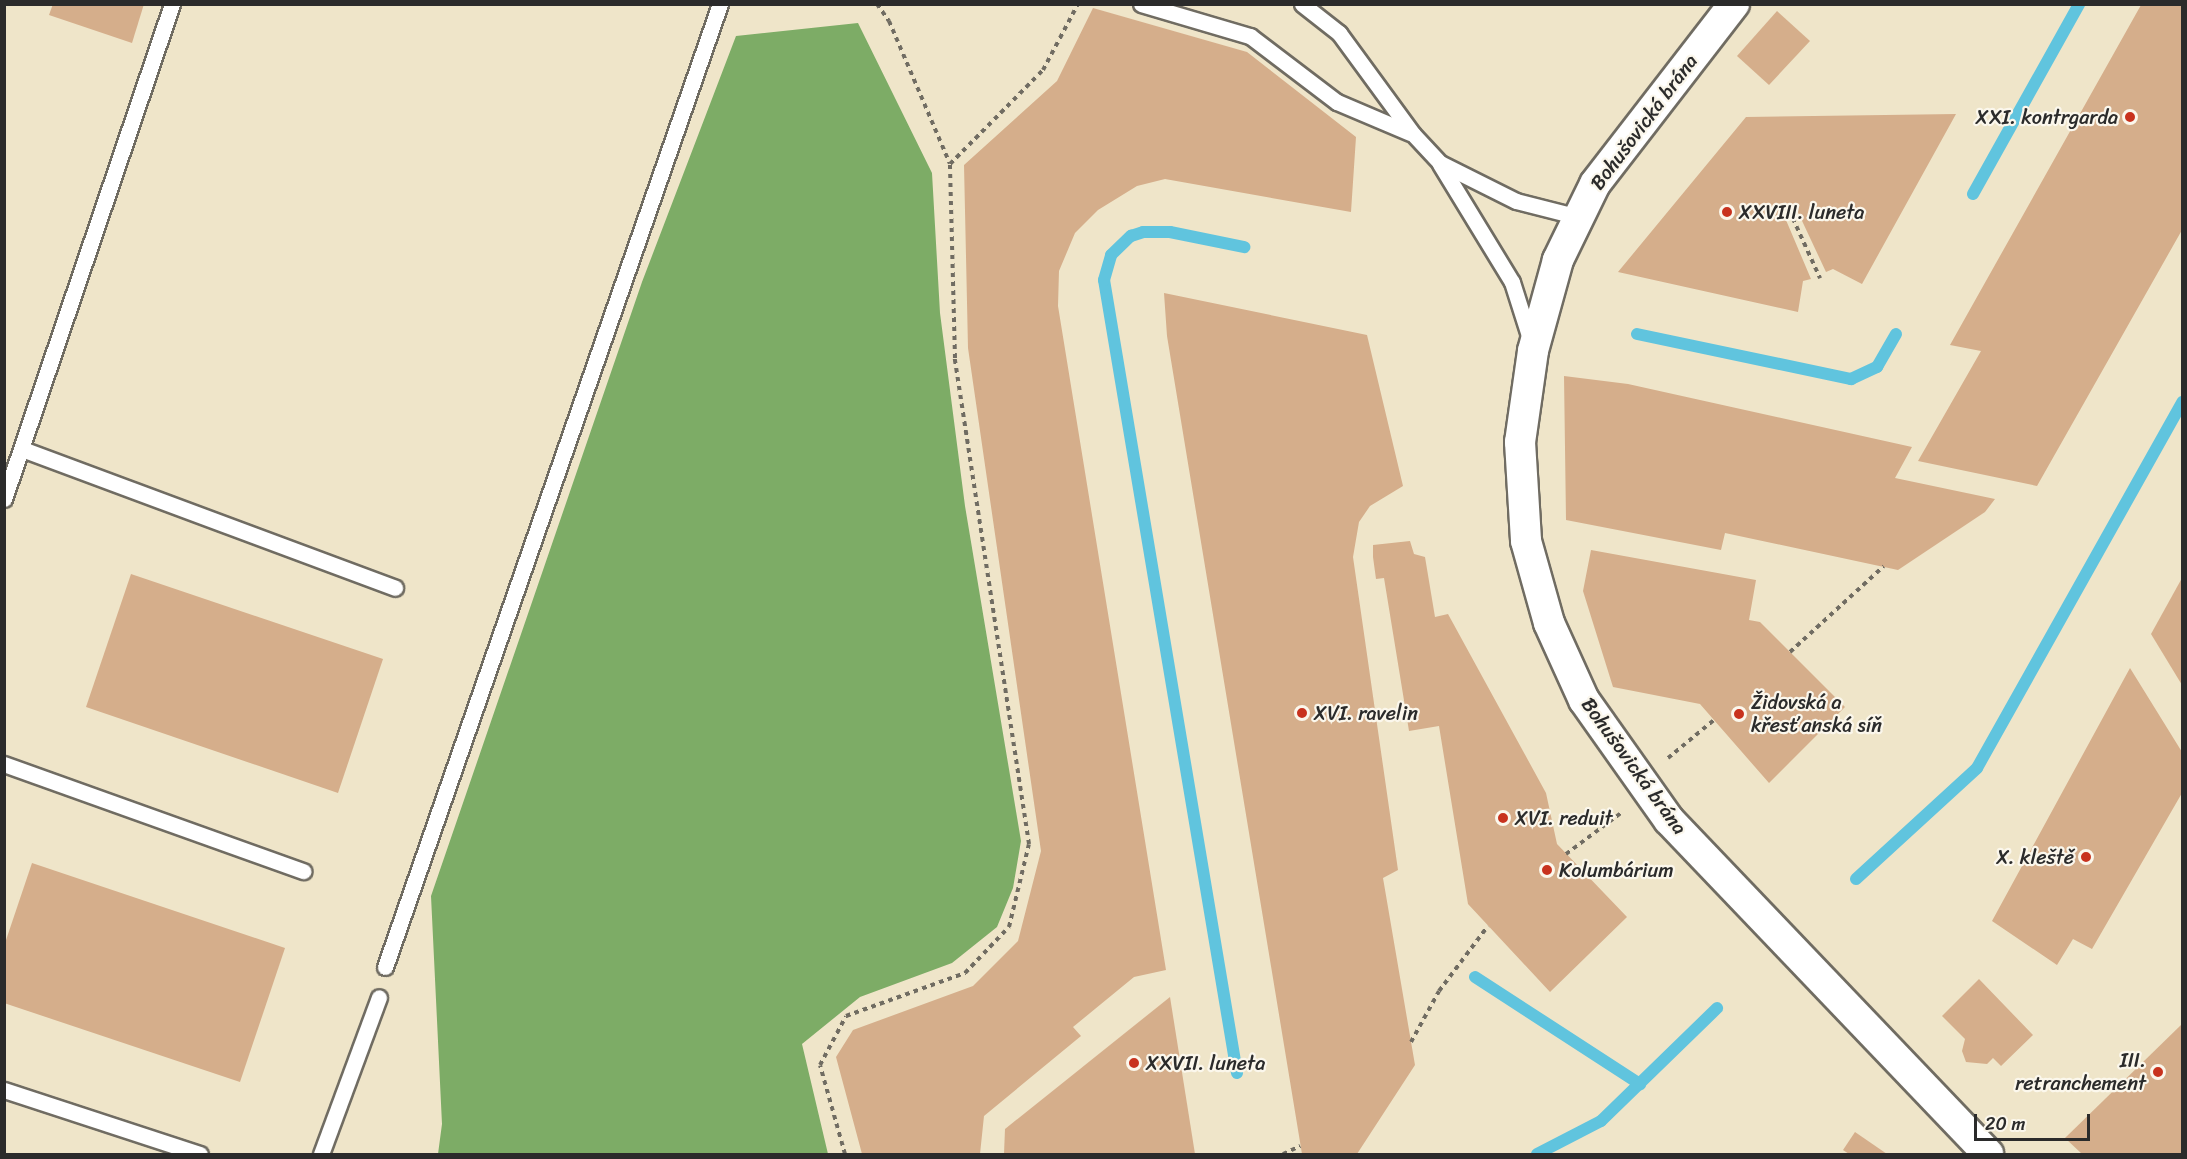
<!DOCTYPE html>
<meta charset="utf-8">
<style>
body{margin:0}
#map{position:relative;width:2187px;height:1159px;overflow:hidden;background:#efe5c9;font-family:Sriracha,sans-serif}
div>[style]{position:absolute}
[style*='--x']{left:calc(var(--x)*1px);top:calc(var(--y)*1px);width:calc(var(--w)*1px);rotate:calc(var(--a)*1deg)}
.forest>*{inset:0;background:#7dac66}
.stream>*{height:12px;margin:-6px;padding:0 6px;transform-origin:6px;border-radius:6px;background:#60c4de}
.building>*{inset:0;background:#d5ae8b}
.path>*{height:4px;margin-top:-2px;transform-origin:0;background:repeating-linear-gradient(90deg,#706c62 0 4.5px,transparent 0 9px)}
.roads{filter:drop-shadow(2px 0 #706c62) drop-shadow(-2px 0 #706c62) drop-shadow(0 2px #706c62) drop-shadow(0 -2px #706c62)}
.service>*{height:15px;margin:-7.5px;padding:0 7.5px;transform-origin:7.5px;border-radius:7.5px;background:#fff}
.minor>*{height:30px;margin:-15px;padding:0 15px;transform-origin:15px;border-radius:15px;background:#fff}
.dots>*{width:16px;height:16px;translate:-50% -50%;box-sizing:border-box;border:3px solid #fbf7ec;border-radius:50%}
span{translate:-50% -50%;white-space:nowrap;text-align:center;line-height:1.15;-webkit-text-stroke:4.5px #fbf7ec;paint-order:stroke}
.poi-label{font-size:20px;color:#2b2b2b}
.right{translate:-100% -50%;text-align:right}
.left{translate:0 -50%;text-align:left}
.street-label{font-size:20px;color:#2b2b2b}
.frame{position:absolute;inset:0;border:6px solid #2b2b2b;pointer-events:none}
.scale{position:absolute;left:1974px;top:1114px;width:116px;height:27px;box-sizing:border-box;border:3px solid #2b2b2b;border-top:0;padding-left:8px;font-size:18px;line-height:21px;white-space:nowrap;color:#2b2b2b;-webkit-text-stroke:4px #fbf7ec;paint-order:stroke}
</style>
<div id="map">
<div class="forest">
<div style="clip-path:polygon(858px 23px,932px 173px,940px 313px,965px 506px,1021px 841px,1013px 888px,997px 927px,952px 963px,860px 997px,802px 1044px,828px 1154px,438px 1154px,442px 1124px,431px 896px,642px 282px,736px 36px)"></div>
</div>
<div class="stream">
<div style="--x:1973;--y:194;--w:218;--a:-60.8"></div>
<div style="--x:1637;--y:334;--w:219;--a:11.9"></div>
<div style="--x:1851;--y:379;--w:29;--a:-25"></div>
<div style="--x:1877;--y:367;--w:38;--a:-60"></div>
<div style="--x:1856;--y:879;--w:164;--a:-42.5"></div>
<div style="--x:1977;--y:768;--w:420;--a:-60.7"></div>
<div style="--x:1475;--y:977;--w:197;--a:33"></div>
<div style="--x:1237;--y:1073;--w:804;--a:-99.52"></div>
<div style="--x:1104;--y:280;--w:26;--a:-74"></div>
<div style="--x:1111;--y:255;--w:28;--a:-44"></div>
<div style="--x:1131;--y:236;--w:13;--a:-18"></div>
<div style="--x:1143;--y:232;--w:27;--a:0"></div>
<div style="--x:1170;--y:232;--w:76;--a:11.5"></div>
<div style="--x:1537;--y:1154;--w:72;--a:-27.3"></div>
<div style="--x:1601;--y:1121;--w:162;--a:-44.2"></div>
</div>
<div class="building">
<div style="clip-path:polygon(53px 4px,144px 4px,132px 43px,49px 15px)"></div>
<div style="clip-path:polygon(2141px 5px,2182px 5px,2182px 230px,2037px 486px,1918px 461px,1981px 351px,1950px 345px)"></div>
<div style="clip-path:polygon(1093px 8px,1247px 52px,1356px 137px,1351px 212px,1165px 179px,1137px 186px,1098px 210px,1075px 233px,1059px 271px,1058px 306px,1166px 970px,1134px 977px,1073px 1027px,1081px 1036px,984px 1116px,980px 1154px,862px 1154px,836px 1057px,853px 1030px,973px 986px,1018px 941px,1041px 851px,968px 348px,964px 165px,1057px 81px)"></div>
<div style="clip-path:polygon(1777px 11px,1810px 41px,1769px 85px,1737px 56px)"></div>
<div style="clip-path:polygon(1956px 114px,1862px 284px,1833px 269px,1826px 272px,1796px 208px,1783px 213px,1811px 279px,1803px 281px,1798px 312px,1618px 272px,1746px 117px)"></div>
<div style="clip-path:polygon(1164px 293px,1367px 335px,1403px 486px,1370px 506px,1359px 522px,1353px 557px,1398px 870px,1383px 878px,1415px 1065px,1357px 1154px,1302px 1154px,1167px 336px)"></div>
<div style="clip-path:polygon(1564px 376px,1628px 384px,1912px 447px,1895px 478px,1995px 499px,1985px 512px,1898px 570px,1725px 533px,1721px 550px,1566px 520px)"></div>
<div style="clip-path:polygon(1410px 541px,1414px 554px,1425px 557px,1435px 617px,1448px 614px,1546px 793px,1557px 844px,1627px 917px,1550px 992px,1468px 904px,1439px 726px,1409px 731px,1384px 578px,1376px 579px,1373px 557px,1373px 545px)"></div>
<div style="clip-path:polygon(1591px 550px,1756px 580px,1749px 620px,1760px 622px,1845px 707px,1769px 783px,1700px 704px,1613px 687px,1583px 591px)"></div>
<div style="clip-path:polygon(131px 574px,383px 659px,338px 793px,86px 707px)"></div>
<div style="clip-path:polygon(2182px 578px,2182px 685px,2151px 634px)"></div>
<div style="clip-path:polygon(2130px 668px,2182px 752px,2182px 793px,2092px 949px,2073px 939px,2057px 965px,1992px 921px)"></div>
<div style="clip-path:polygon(32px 863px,285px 948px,240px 1082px,4px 1003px,4px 946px)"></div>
<div style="clip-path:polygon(1979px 979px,2033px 1035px,2001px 1066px,1993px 1058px,1987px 1064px,1966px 1062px,1962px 1051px,1965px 1039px,1942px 1016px)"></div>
<div style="clip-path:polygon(1170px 997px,1195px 1154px,1004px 1154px,1005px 1129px)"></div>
<div style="clip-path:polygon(2182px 1024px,2182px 1154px,2082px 1154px,2065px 1138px)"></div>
<div style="clip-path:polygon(1855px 1132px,1887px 1154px,1849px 1154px,1843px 1150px)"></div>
</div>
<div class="path">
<div style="--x:877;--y:4;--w:21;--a:55"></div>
<div style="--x:889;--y:21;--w:155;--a:66.9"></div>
<div style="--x:1789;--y:210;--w:75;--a:65.5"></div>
<div style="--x:1790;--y:652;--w:127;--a:-42.5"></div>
<div style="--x:1668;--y:758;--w:60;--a:-39.6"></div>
<div style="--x:1566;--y:854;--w:69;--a:-36.7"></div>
<div style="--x:1411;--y:1042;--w:58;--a:-61.2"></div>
<div style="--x:1439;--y:991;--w:81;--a:-53"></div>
<div style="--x:845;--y:1154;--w:92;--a:-105.7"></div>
<div style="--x:820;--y:1065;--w:55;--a:-62"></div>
<div style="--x:846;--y:1016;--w:127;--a:-19.9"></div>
<div style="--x:965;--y:973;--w:64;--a:-46.3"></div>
<div style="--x:1009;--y:927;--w:85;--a:-76.5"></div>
<div style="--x:1029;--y:844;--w:492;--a:-98.7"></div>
<div style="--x:955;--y:358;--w:194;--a:-91.5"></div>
<div style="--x:950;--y:164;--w:132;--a:-45.3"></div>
<div style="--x:1043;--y:70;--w:75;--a:-62.1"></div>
<div style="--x:1283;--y:1154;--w:19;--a:-25"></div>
</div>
<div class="roads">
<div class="service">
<div style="--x:1141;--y:4;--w:114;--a:16.4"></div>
<div style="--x:1250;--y:36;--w:109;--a:37.2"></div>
<div style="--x:1337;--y:102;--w:79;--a:23"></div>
<div style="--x:1302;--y:4;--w:47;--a:38.1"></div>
<div style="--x:1339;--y:33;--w:125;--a:53.8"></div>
<div style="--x:1413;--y:134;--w:40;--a:47"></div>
<div style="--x:1440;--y:163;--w:85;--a:26.6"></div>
<div style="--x:1516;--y:201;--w:65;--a:14.3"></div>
<div style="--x:1440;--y:164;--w:138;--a:58.6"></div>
<div style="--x:1512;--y:282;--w:63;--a:72.4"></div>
<div style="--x:22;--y:449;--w:398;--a:20.4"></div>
<div style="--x:4;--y:499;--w:523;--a:-71.25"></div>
<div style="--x:4;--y:764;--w:318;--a:19.7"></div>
<div style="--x:385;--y:967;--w:1020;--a:-70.82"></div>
<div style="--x:4;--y:1090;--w:206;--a:18.1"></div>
<div style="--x:321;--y:1154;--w:167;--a:-69.7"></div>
</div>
<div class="minor">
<div style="--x:1734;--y:4;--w:227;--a:127.7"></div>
<div style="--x:1595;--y:184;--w:85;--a:116"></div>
<div style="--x:1558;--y:260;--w:94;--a:105.4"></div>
<div style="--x:1533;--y:351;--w:92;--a:98.1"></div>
<div style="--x:1520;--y:442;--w:99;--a:86.5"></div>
<div style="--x:1526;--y:541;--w:85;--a:74.3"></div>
<div style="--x:1549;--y:623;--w:85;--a:65.6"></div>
<div style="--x:1584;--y:700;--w:147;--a:54.7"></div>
<div style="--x:1669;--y:820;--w:462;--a:46.3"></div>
</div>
</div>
<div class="dots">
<div style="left:2130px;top:117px;background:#c8321e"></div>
<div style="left:1727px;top:212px;background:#c8321e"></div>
<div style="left:1302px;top:713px;background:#c8321e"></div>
<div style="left:1739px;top:714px;background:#c8321e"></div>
<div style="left:1503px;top:818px;background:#c8321e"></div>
<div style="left:2086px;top:857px;background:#c8321e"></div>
<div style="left:1547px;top:870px;background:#c8321e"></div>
<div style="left:1134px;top:1063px;background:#c8321e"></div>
<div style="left:2158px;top:1072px;background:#c8321e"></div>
</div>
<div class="poi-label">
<span class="right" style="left:2118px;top:117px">XXI. kontrgarda</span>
<span class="left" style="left:1739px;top:212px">XXVIII. luneta</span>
<span class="left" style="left:1751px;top:714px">Židovská a<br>křesťanská síň</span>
<span class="left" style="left:1314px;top:713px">XVI. ravelin</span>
<span class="left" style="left:1515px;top:818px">XVI. reduit</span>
<span class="right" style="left:2074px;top:857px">X. kleště</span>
<span class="left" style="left:1559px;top:870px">Kolumbárium</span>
<span class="right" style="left:2146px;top:1072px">III.<br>retranchement</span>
<span class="left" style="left:1146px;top:1063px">XXVII. luneta</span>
</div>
<div class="street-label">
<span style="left:1644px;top:122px;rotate:-53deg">Bohušovická brána</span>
<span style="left:1634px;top:766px;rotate:54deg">Bohušovická brána</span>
</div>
<div class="frame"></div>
<div class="scale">20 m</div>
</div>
